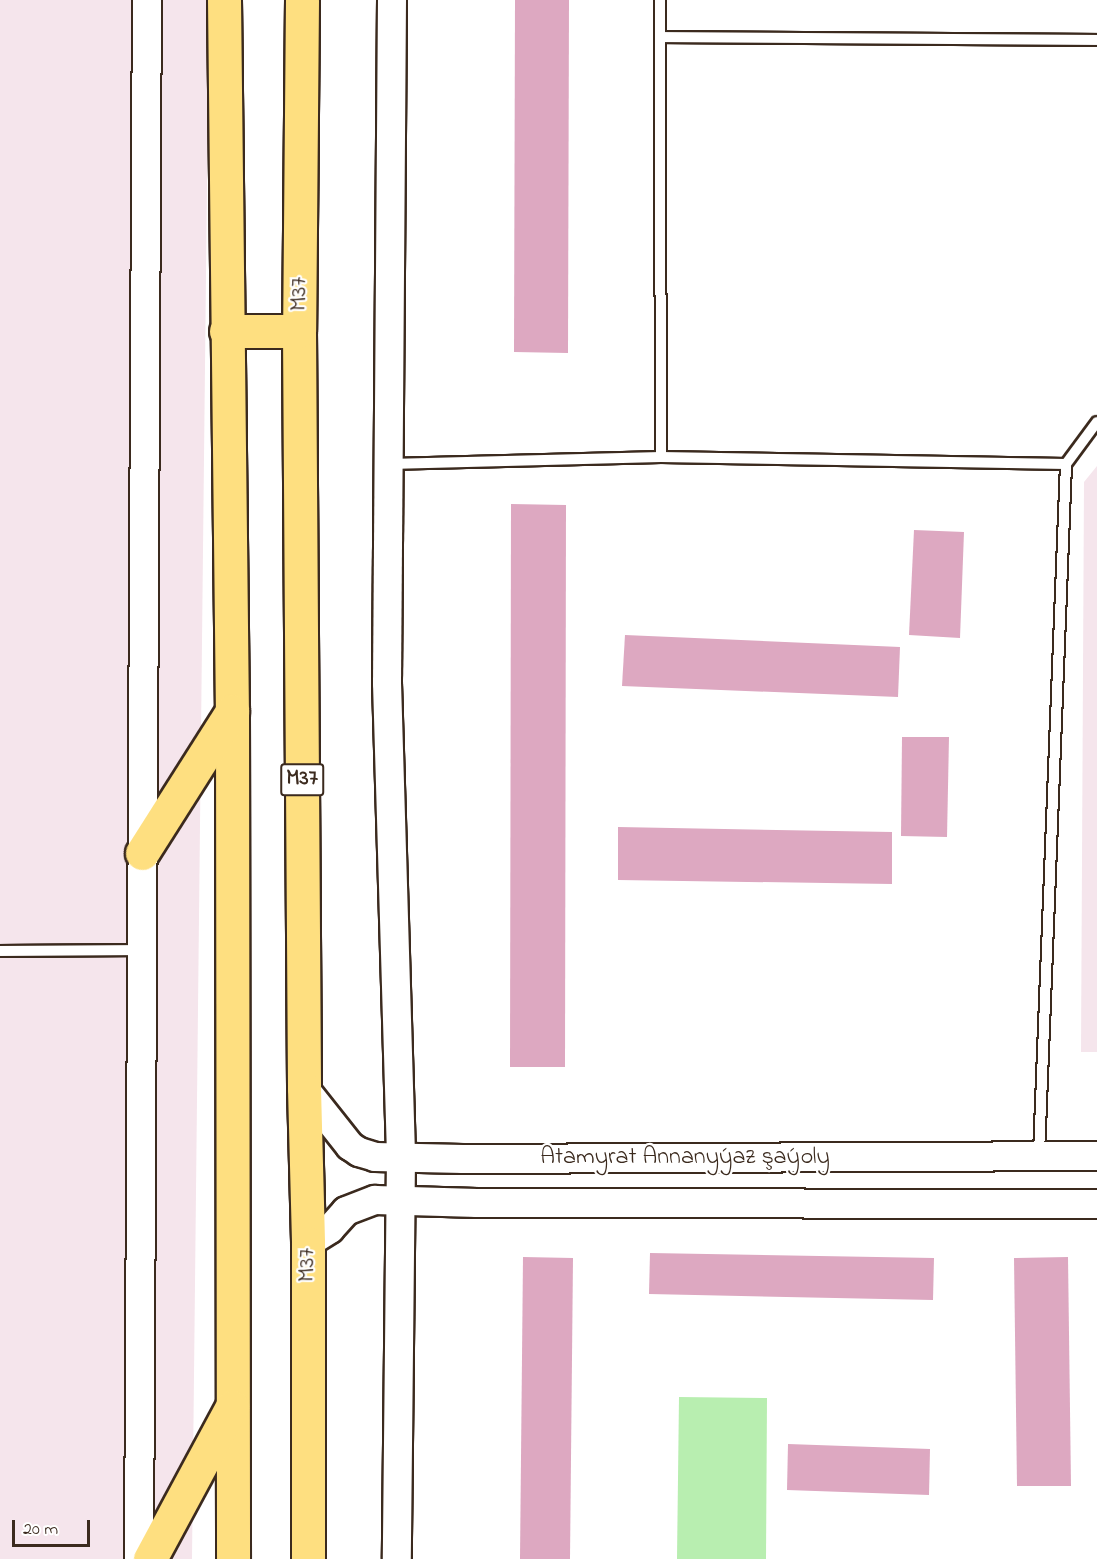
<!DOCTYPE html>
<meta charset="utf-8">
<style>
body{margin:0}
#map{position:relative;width:1097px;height:1559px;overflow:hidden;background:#fff;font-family:"Indie Flower",sans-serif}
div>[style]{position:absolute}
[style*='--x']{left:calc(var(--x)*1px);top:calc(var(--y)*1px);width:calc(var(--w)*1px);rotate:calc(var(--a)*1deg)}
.built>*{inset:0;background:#f5e5ec}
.green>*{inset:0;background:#b8eeb0}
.building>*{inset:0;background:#dda8c1}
.roads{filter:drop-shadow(2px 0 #3b2a1e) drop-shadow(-2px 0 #3b2a1e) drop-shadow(0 2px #3b2a1e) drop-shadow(0 -2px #3b2a1e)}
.lane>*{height:10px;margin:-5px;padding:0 5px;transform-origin:5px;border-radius:5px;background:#fff}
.secondary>*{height:28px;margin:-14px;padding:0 14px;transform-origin:14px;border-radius:14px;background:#fff}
.highway>*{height:33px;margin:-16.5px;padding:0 16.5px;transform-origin:16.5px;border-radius:16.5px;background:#fedf80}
span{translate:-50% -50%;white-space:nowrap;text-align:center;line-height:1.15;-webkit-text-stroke:4.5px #fff;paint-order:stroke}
.shield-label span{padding:2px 4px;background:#fff;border:2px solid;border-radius:4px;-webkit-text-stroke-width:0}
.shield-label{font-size:22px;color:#3b2a1e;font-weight:700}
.street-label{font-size:24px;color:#3b2a1e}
.scale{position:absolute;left:12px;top:1520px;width:78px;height:27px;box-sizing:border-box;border:3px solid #3b2a1e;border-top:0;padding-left:8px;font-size:18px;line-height:21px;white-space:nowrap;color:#3b2a1e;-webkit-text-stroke:4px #fff;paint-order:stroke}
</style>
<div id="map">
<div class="built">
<div style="clip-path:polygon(0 0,209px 0,192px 1559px,0 1559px)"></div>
<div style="clip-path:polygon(1097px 466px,1097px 1052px,1081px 1052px,1084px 482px)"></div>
</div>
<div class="green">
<div style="clip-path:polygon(679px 1397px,767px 1398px,766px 1559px,677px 1559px)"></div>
</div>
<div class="building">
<div style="clip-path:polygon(515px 0,569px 0,568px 353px,514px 352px)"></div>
<div style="clip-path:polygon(511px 504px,566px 505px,565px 1067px,510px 1067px)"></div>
<div style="clip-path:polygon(914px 530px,964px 532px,960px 638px,909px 635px)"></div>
<div style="clip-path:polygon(625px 635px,900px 647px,898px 697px,622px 686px)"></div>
<div style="clip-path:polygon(902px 737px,949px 737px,947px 837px,901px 836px)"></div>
<div style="clip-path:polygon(618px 827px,892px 832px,892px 884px,618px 880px)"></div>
<div style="clip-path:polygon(650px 1253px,934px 1258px,933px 1300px,649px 1294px)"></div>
<div style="clip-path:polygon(523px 1257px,573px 1258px,570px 1559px,520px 1559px)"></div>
<div style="clip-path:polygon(1068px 1257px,1071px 1486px,1017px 1486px,1014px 1258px)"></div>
<div style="clip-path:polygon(788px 1444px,930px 1449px,929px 1495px,787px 1490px)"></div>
</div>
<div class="roads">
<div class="lane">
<div style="--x:660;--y:0;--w:457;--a:89.9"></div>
<div style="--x:661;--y:457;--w:405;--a:1"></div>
<div style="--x:1066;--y:464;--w:692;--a:92.24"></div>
<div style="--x:660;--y:37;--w:437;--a:0.4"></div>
<div style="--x:389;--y:464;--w:272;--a:-1.5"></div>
<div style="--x:1066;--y:464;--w:52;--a:-53.6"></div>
<div style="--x:0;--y:951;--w:142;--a:-0.4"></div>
</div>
<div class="secondary">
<div style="--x:392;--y:0;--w:683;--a:90.42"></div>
<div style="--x:387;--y:683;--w:474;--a:88.3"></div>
<div style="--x:401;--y:1157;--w:402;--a:90.6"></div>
<div style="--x:304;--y:1088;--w:74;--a:51.6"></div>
<div style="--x:350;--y:1146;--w:11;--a:34"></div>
<div style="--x:359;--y:1152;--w:17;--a:17"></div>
<div style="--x:375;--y:1157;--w:88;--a:1.3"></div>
<div style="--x:463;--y:1159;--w:634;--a:-0.27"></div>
<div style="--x:308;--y:1243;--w:26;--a:-32"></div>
<div style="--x:330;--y:1229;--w:24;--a:-48"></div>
<div style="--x:346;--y:1211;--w:31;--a:-21"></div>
<div style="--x:375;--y:1200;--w:102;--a:1.7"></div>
<div style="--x:477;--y:1203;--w:620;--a:0.09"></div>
<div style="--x:139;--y:1559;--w:1559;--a:-89.71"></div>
</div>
<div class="highway">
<div style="--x:224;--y:0;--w:711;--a:89.36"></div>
<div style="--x:232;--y:711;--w:848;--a:89.93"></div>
<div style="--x:302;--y:0;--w:331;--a:90.5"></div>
<div style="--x:299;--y:331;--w:757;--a:89.62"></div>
<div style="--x:304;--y:1088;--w:155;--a:88.5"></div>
<div style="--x:308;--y:1243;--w:316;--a:90"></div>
<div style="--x:226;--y:331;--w:73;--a:0"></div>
<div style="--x:142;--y:853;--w:168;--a:-57.6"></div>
<div style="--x:150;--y:1559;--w:173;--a:-61.7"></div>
</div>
</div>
<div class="shield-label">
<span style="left:302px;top:780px">M37</span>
</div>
<div class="street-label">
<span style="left:300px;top:294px;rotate:-90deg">M37</span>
<span style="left:685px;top:1158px">Atamyrat Annanyýaz şaýoly</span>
<span style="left:308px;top:1265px;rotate:-90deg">M37</span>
</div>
<div class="scale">20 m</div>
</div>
